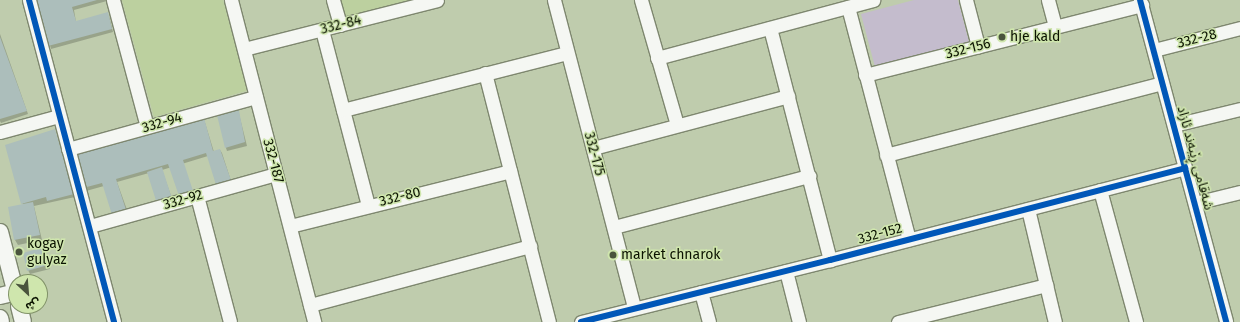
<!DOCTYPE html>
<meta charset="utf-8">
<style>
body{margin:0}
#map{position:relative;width:1240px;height:322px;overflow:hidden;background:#bfccad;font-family:"Fira Sans","Noto Sans Arabic",sans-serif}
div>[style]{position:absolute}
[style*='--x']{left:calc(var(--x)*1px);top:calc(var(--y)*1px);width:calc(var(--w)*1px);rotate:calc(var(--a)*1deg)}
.built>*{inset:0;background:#bcd09f}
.green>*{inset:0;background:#c4bccd}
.shadow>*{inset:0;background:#0003}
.building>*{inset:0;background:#acbebb}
.roads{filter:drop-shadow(1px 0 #7e876f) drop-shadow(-1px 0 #7e876f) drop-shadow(0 1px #7e876f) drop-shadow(0 -1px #7e876f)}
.minor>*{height:13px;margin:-6.5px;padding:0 6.5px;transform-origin:6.5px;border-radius:6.5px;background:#f5f7f3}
.major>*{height:16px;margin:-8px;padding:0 8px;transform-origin:8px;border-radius:8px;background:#f5f7f3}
.cycleway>*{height:6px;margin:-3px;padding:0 3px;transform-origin:3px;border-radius:3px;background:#0057b8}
.dots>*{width:11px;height:11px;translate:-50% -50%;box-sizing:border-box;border:2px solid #cfe6ad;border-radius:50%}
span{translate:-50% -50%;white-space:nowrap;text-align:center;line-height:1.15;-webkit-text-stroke:3px #cfe6ad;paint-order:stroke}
.street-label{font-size:14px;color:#0b1301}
.poi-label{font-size:14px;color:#0b1301}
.left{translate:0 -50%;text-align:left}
.north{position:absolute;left:8px;top:274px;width:40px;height:40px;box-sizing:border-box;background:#cfe6ad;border:1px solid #819268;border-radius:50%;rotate:154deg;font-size:11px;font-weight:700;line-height:16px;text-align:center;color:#0b1301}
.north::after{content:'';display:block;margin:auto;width:14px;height:18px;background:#4a543d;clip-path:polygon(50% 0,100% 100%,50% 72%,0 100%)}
</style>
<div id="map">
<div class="built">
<div style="clip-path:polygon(122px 0,223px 0,247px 88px,246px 91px,154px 117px)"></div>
<div style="clip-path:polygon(341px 0,414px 0,346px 17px)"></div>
</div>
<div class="green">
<div style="clip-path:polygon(914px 0,958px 0,969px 42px,875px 67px,861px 14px)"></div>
</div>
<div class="shadow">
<div style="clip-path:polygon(38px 0,107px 0,107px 1px,74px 10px,76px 22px,109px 16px,113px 32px,51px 49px)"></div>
<div style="clip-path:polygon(0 34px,28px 114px,1px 123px,0 121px)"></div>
<div style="clip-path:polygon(237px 106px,247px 146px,227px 151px,226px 148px)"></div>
<div style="clip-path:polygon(203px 116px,214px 152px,220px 150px,222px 153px,233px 187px,208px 156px,162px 170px,175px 207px,149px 173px,117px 182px,130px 218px,104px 186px,86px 191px,84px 188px)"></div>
<div style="clip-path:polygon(54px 131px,75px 197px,34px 206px,42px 240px,18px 245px,15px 240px,24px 205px,22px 203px)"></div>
<div style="clip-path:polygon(44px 249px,50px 269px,30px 274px,28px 270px)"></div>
</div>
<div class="building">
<div style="clip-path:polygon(37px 0,97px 0,72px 7px,76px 21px,108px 12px,112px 29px,48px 46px)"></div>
<div style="clip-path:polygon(0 37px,27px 111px,0 119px)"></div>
<div style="clip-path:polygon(238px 105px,245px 142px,225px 148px,216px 111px)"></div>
<div style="clip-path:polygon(203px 114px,213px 151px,220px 149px,232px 183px,217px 188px,206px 153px,183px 160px,194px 194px,180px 199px,168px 164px,116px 179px,127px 213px,113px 218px,102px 183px,83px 188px,73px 151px)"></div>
<div style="clip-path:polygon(55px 129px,74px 194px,47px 201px,46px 197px,21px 204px,5px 145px)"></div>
<div style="clip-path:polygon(162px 167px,173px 202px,158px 207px,147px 172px)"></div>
<div style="clip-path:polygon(33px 202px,40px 235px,14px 240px,8px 207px)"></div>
<div style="clip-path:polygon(44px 247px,48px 265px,27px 271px,23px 253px)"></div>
</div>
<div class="roads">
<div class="minor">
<div style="--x:29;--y:0;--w:333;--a:75.2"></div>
<div style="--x:113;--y:0;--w:131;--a:75"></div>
<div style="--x:231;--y:0;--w:333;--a:75.5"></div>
<div style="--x:333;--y:0;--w:26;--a:74"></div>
<div style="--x:554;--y:0;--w:318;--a:75.4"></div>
<div style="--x:641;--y:0;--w:130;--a:73.9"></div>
<div style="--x:966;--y:0;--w:48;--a:75.4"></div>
<div style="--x:1048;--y:0;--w:28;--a:75"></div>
<div style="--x:1140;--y:0;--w:333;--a:75"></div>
<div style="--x:848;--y:7;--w:240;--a:75.3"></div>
<div style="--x:770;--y:28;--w:240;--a:75.5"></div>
<div style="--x:322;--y:30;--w:181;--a:75.3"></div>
<div style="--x:244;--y:49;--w:199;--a:-14.2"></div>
<div style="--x:1154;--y:50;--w:89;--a:-14.3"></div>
<div style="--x:657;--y:58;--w:224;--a:-15"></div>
<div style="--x:485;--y:73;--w:257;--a:75.6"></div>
<div style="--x:865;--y:75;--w:286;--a:-14.2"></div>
<div style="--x:343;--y:110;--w:231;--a:-14.3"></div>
<div style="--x:1174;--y:125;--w:68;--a:-13.6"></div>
<div style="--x:0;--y:132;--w:61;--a:-15.2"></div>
<div style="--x:593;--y:148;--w:202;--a:-14.9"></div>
<div style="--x:68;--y:149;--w:195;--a:-15.5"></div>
<div style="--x:886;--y:155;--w:285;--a:-14.6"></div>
<div style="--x:1100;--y:190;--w:137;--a:74.7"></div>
<div style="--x:197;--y:196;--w:130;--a:75.3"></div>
<div style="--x:1195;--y:203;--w:46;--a:-13.7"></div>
<div style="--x:1028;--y:209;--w:116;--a:76.6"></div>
<div style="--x:90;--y:226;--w:193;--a:-15.6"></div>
<div style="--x:290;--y:226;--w:227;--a:-14"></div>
<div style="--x:614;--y:227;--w:202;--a:-14.7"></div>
<div style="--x:786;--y:271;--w:53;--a:75.7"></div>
<div style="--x:701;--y:292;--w:31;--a:75"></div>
<div style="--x:310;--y:305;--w:228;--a:-15"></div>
<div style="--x:581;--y:322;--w:257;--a:-14"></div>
<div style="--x:830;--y:260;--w:367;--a:-14.5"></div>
<div style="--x:898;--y:322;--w:153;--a:-14"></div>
</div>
<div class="major">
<div style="--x:0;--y:232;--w:64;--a:75.5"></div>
<div style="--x:0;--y:296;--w:16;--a:-14"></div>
<div style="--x:19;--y:306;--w:16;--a:76"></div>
<div style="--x:0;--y:318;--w:4;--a:76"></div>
</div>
</div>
<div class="cycleway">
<div style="--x:29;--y:0;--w:333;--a:75.2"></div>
<div style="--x:1140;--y:0;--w:333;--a:75"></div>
<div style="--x:581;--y:322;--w:257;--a:-14"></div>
<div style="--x:830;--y:260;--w:367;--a:-14.5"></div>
</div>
<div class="dots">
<div style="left:1002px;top:37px;background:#4a543d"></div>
<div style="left:19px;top:252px;background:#4a543d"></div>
<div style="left:613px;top:255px;background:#4a543d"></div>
</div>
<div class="street-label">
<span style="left:341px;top:25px;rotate:-14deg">332-84</span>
<span style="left:1197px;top:39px;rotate:-14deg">332-28</span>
<span style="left:968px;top:49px;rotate:-14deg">332-156</span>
<span style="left:162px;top:123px;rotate:-16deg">332-94</span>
<span style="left:594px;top:154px;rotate:75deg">332-175</span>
<span style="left:1195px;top:158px;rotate:75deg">شەقامی ڕێبەند ئازاد</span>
<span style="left:273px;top:161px;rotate:75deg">332-187</span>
<span style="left:400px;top:197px;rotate:-14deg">332-80</span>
<span style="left:183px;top:200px;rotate:-16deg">332-92</span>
<span style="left:880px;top:234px;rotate:-15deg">332-152</span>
</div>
<div class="poi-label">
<span class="left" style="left:1010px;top:37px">hje kald</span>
<span class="left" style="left:27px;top:252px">kogay<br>gulyaz</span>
<span class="left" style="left:621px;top:255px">market chnarok</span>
</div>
<div class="north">ش</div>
</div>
